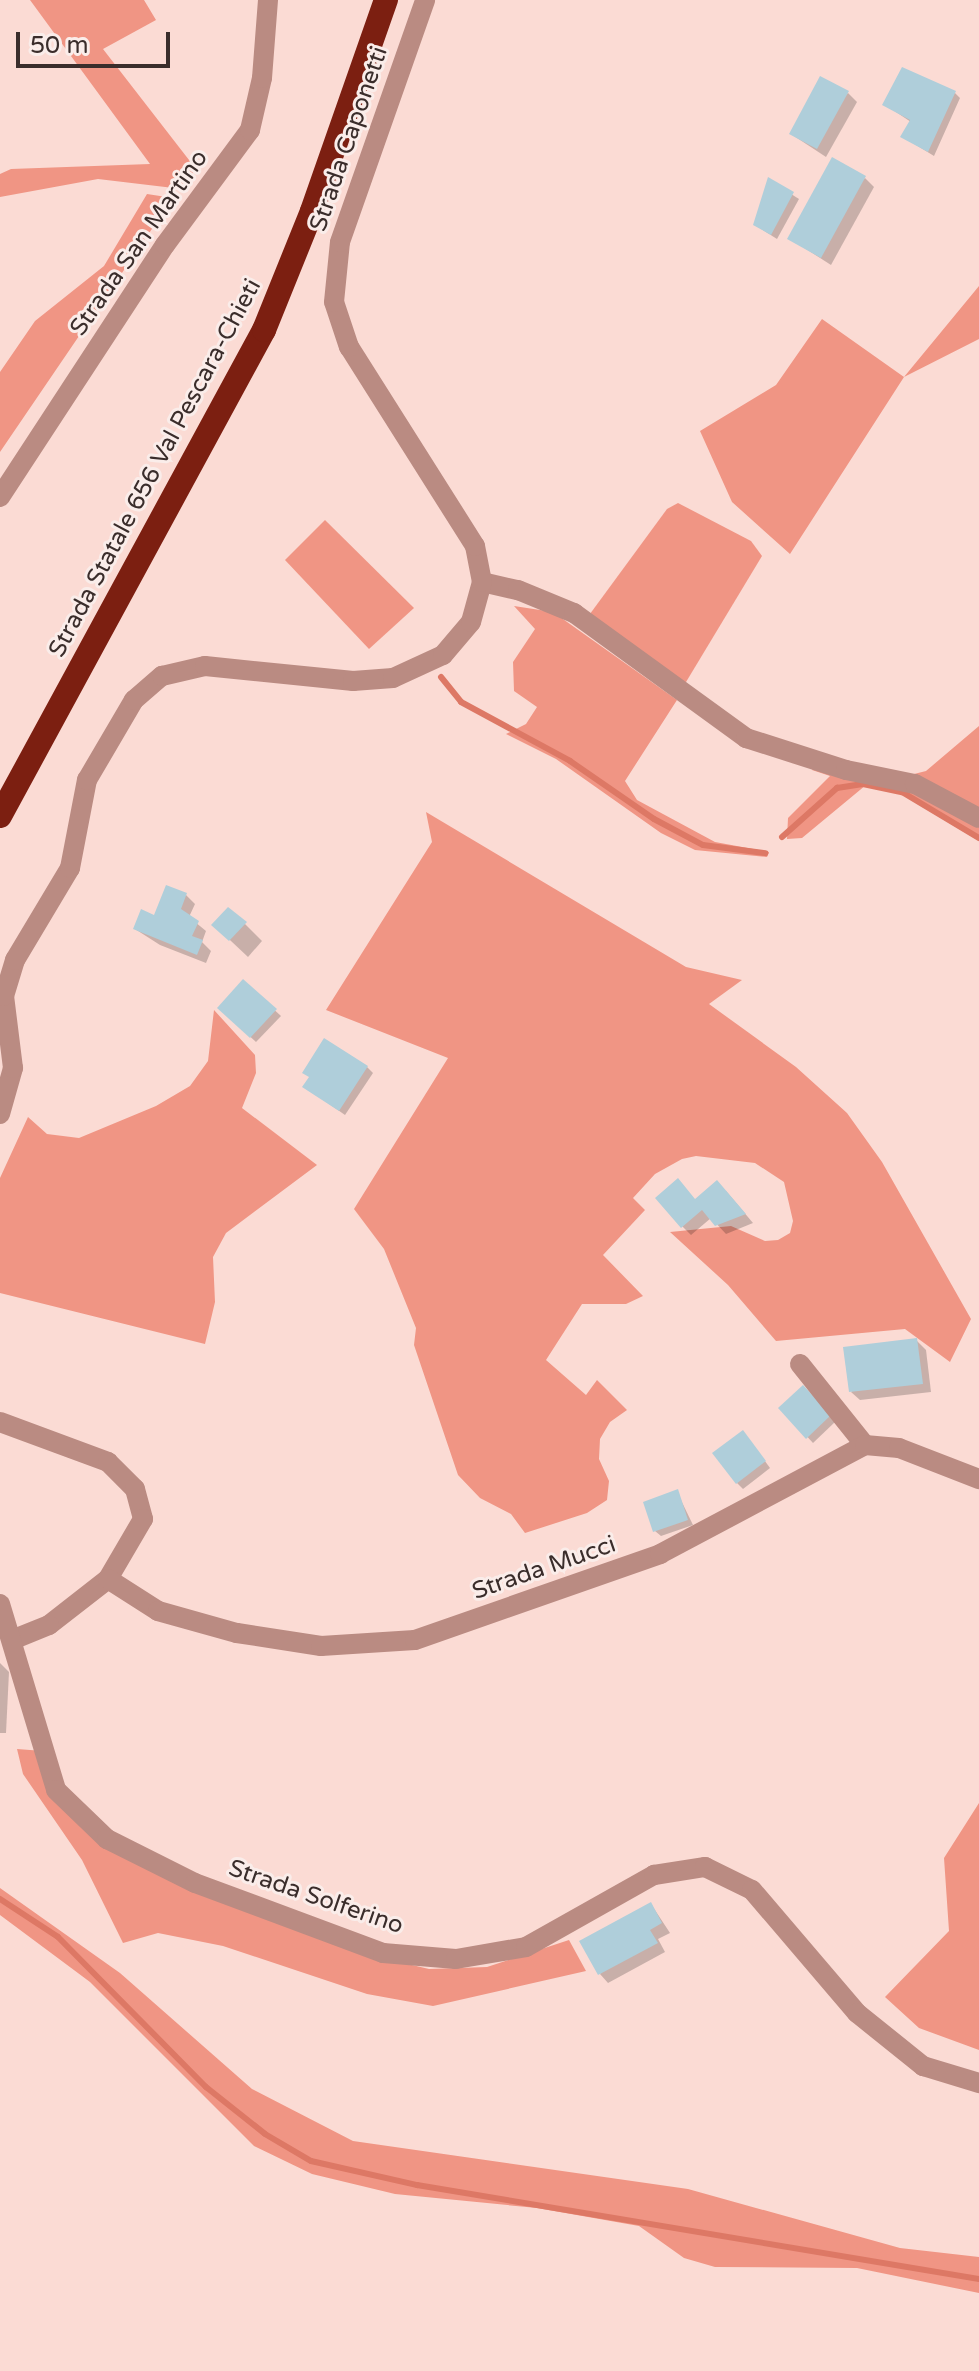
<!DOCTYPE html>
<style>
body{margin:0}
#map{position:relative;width:979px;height:2371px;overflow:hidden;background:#fbdbd4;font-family:"Varela Round",sans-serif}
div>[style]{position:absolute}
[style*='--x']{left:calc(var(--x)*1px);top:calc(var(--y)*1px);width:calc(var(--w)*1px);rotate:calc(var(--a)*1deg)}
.green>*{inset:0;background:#f09584}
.shadow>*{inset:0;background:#0003}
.stream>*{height:6px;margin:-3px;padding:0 3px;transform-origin:3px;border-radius:3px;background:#dd7865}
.building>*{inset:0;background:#afceda}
.minor>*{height:20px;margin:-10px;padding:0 10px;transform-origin:10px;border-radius:10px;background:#ba8b82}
.highway>*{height:24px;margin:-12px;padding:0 12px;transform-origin:12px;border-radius:12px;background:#7c1f11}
span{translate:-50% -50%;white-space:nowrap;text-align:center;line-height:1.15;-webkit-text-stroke:6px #faedea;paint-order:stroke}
.street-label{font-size:24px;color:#3a2d2b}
.scale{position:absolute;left:16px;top:32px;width:154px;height:36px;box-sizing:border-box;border:4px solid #3a2d2b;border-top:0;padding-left:10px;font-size:24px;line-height:28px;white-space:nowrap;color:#3a2d2b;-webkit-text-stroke:6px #faedea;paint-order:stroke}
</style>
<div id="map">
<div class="green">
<div style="clip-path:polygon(30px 0,144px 0,156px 20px,103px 49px,196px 169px,182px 189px,98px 179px,0 197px,0 174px,11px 169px,150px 164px)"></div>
<div style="clip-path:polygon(147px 194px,173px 198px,0 452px,0 372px,35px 321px,104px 266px)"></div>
<div style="clip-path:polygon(979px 286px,979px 339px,904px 377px,790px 554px,732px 502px,700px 431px,776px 385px,822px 319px,904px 377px)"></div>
<div style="clip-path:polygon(678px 503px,751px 541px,762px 556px,683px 687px,587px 618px,667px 509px)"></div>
<div style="clip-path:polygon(325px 520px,414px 608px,369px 649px,285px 560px)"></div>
<div style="clip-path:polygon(514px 606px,553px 612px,677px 700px,625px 781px,637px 800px,715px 842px,769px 852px,767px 857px,695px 850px,661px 833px,556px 759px,506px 734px,526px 724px,537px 707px,514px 691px,513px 662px,535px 629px)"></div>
<div style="clip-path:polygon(979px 726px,979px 841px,901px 794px,866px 785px,802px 838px,787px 839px,788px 818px,830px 776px,812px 770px,820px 756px,906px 776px,926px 771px)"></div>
<div style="clip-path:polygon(426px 812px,686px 967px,742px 980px,709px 1004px,796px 1067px,847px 1113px,882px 1162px,971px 1319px,950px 1362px,905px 1329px,776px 1341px,728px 1285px,670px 1232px,731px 1226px,765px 1241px,778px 1240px,790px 1233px,793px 1221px,784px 1182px,755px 1163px,696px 1156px,682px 1159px,655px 1174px,633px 1198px,645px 1210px,603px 1255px,643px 1296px,626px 1304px,582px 1304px,546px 1360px,586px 1395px,597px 1380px,627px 1410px,610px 1422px,600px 1439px,599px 1459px,609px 1481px,607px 1500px,587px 1513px,525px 1533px,511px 1514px,480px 1498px,458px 1475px,414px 1345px,416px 1328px,384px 1249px,354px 1209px,448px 1058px,326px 1010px,432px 842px)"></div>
<div style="clip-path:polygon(214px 1010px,255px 1055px,256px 1073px,242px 1108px,317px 1165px,226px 1233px,213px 1257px,215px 1302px,205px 1344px,0 1293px,0 1178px,28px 1117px,47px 1134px,79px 1138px,156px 1106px,190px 1086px,208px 1061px)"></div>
<div style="clip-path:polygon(17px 1749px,43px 1751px,56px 1792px,106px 1841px,374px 1956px,429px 1969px,487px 1967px,569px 1940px,586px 1971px,433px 2006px,367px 1994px,223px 1946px,158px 1933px,123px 1943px,82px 1860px,23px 1774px)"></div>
<div style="clip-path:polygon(979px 1803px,979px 2050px,919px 2028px,885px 1997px,949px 1931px,944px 1858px)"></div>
<div style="clip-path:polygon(0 1888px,120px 1973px,252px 2089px,353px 2141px,688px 2189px,900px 2248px,979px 2257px,979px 2293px,857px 2268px,715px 2267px,684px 2258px,639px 2226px,537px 2208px,395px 2194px,312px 2174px,254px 2146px,90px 1982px,0 1915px)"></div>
</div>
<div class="shadow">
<div style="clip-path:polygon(954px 92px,960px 98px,934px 156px,903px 137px,911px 122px,884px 104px)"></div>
<div style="clip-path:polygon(848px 93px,857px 102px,826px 157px,791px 134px)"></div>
<div style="clip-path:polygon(865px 178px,874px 187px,831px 265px,789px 238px)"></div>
<div style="clip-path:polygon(769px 180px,799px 199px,777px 239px,755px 225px)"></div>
<div style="clip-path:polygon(186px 895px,195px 904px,189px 917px,206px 931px,202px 942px,211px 951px,206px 963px,160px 945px,135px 929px)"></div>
<div style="clip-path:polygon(245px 924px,262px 941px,248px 957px,214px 925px)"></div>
<div style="clip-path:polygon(244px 982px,281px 1016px,256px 1042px,219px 1008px)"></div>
<div style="clip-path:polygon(367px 1067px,373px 1073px,345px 1115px,305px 1087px,311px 1077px)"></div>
<div style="clip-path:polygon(726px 1191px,753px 1223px,726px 1234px,711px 1218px,691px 1235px,682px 1226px,695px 1201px)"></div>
<div style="clip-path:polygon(917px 1341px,926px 1350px,931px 1392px,860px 1400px,851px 1392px)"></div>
<div style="clip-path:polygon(803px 1388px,835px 1422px,813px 1443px,781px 1408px)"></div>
<div style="clip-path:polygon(748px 1438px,770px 1468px,743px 1489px,737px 1483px)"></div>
<div style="clip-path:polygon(677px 1492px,693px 1525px,661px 1536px,655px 1531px)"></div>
<div style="clip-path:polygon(0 1663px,9px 1672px,6px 1733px,0 1733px)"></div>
<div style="clip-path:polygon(651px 1904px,670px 1933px,658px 1939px,665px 1952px,608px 1983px,600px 1974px)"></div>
</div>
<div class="stream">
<div style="--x:441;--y:677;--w:32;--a:51"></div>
<div style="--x:461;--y:702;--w:124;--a:28.4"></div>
<div style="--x:570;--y:761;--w:102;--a:34.6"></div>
<div style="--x:654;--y:819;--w:55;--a:28"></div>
<div style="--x:703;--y:845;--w:63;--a:7.4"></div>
<div style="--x:782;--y:837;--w:74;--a:-41.7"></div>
<div style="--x:837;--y:788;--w:26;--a:-9"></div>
<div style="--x:863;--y:784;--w:40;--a:12"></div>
<div style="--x:902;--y:792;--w:90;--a:30.9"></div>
<div style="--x:0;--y:1899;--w:69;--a:33.2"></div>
<div style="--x:58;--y:1937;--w:211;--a:45.4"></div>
<div style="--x:206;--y:2087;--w:75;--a:38.5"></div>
<div style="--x:265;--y:2134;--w:53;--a:30.4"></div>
<div style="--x:311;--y:2161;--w:109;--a:12.8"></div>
<div style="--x:417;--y:2185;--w:570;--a:9.5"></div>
</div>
<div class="building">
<div style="clip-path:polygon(902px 67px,956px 91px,928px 152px,900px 137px,910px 120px,882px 105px)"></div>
<div style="clip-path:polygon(820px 76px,849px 91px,817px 149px,789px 134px)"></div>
<div style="clip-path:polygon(832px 157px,866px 176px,821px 258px,787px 239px)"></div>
<div style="clip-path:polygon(768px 177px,794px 192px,771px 235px,753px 225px)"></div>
<div style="clip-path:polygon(166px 885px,187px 893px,181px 909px,199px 921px,192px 936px,203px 940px,197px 955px,133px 929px,141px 909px,154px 915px)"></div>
<div style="clip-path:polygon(228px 907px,247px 922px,229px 941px,211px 925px)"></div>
<div style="clip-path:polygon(243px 979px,277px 1009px,250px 1038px,217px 1008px)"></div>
<div style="clip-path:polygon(324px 1038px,368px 1066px,339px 1111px,302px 1087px,309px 1077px,302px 1073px)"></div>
<div style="clip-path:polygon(678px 1178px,695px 1199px,717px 1180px,746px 1214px,715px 1226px,702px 1210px,681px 1228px,655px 1198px)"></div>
<div style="clip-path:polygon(917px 1338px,923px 1384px,849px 1392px,843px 1347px)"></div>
<div style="clip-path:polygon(803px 1385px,831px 1415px,806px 1439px,778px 1408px)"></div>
<div style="clip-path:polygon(743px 1430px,766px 1461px,736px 1484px,712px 1453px)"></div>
<div style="clip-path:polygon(678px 1489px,688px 1520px,653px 1532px,643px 1502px)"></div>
<div style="clip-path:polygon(651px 1902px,662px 1923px,650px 1930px,658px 1943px,598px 1975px,579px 1941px)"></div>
</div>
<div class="minor">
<div style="--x:0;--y:497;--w:301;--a:-56.8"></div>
<div style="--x:165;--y:245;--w:143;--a:-53.5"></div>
<div style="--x:250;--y:130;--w:53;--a:-77"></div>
<div style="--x:262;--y:78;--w:78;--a:-85.6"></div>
<div style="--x:482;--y:582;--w:37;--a:13"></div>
<div style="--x:518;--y:590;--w:61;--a:22.3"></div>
<div style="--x:574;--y:613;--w:213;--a:36"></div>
<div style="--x:746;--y:738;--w:105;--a:17.7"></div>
<div style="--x:846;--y:770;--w:70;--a:11.5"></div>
<div style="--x:915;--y:784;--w:72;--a:28"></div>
<div style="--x:0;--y:1114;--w:48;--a:-74.2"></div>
<div style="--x:13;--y:1068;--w:73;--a:-97.1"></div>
<div style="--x:4;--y:996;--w:38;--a:-73"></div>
<div style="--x:15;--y:960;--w:107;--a:-59.1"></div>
<div style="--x:70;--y:868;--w:90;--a:-79.1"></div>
<div style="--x:87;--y:780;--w:93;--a:-59.6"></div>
<div style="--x:134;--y:700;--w:37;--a:-41"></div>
<div style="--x:162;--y:676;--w:44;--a:-13.1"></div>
<div style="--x:205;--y:666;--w:149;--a:5.8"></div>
<div style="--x:353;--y:681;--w:40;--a:-4.3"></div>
<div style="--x:393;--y:678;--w:55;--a:-24.7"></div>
<div style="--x:443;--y:655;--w:43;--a:-49.7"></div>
<div style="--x:471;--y:622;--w:41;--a:-74.6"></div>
<div style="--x:482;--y:582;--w:37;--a:-101"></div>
<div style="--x:475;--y:546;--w:236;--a:-122.3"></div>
<div style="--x:349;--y:347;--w:47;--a:-108.4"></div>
<div style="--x:334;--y:302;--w:60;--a:-84.3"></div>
<div style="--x:340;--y:242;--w:256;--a:-70.6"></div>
<div style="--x:800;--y:1364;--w:104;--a:51.3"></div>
<div style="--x:0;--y:1422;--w:115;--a:20.3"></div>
<div style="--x:108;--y:1462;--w:38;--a:45"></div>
<div style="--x:135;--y:1489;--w:31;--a:75"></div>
<div style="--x:143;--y:1519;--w:69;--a:120.3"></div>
<div style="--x:108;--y:1579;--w:75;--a:142.1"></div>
<div style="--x:49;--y:1625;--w:37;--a:158"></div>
<div style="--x:108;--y:1579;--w:59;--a:32.6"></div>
<div style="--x:158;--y:1611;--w:82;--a:15.6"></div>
<div style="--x:237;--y:1633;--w:85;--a:8.8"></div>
<div style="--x:321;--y:1646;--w:94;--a:-3.7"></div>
<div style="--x:415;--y:1640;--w:260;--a:-19.3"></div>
<div style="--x:660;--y:1554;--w:232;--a:-28"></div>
<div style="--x:865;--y:1445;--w:34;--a:5"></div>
<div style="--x:899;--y:1448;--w:86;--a:21.2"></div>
<div style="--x:0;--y:1604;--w:194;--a:73.2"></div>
<div style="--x:56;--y:1790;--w:71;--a:43.9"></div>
<div style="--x:107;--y:1839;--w:98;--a:26.6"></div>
<div style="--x:195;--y:1883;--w:201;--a:20.4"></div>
<div style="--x:383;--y:1953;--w:73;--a:4.7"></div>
<div style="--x:456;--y:1959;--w:71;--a:-9.7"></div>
<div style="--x:526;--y:1947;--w:147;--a:-29.4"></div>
<div style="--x:654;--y:1875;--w:52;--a:-8.9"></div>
<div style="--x:705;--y:1867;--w:52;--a:26.1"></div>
<div style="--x:752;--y:1890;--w:162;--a:49.5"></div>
<div style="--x:857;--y:2013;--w:85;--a:38.8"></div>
<div style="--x:923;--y:2066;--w:59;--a:16.9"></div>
</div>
<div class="highway">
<div style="--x:0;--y:816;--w:553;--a:-61.49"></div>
<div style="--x:264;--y:330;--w:128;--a:-68"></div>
<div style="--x:312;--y:211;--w:224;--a:-70.7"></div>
</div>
<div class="street-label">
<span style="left:349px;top:139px;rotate:-71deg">Strada Caponetti</span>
<span style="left:139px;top:243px;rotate:-55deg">Strada San Martino</span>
<span style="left:155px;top:468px;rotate:-62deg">Strada Statale 656 Val Pescara-Chieti</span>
<span style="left:544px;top:1568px;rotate:-19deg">Strada Mucci</span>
<span style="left:316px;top:1897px;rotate:19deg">Strada Solferino</span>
</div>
<div class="scale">50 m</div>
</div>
